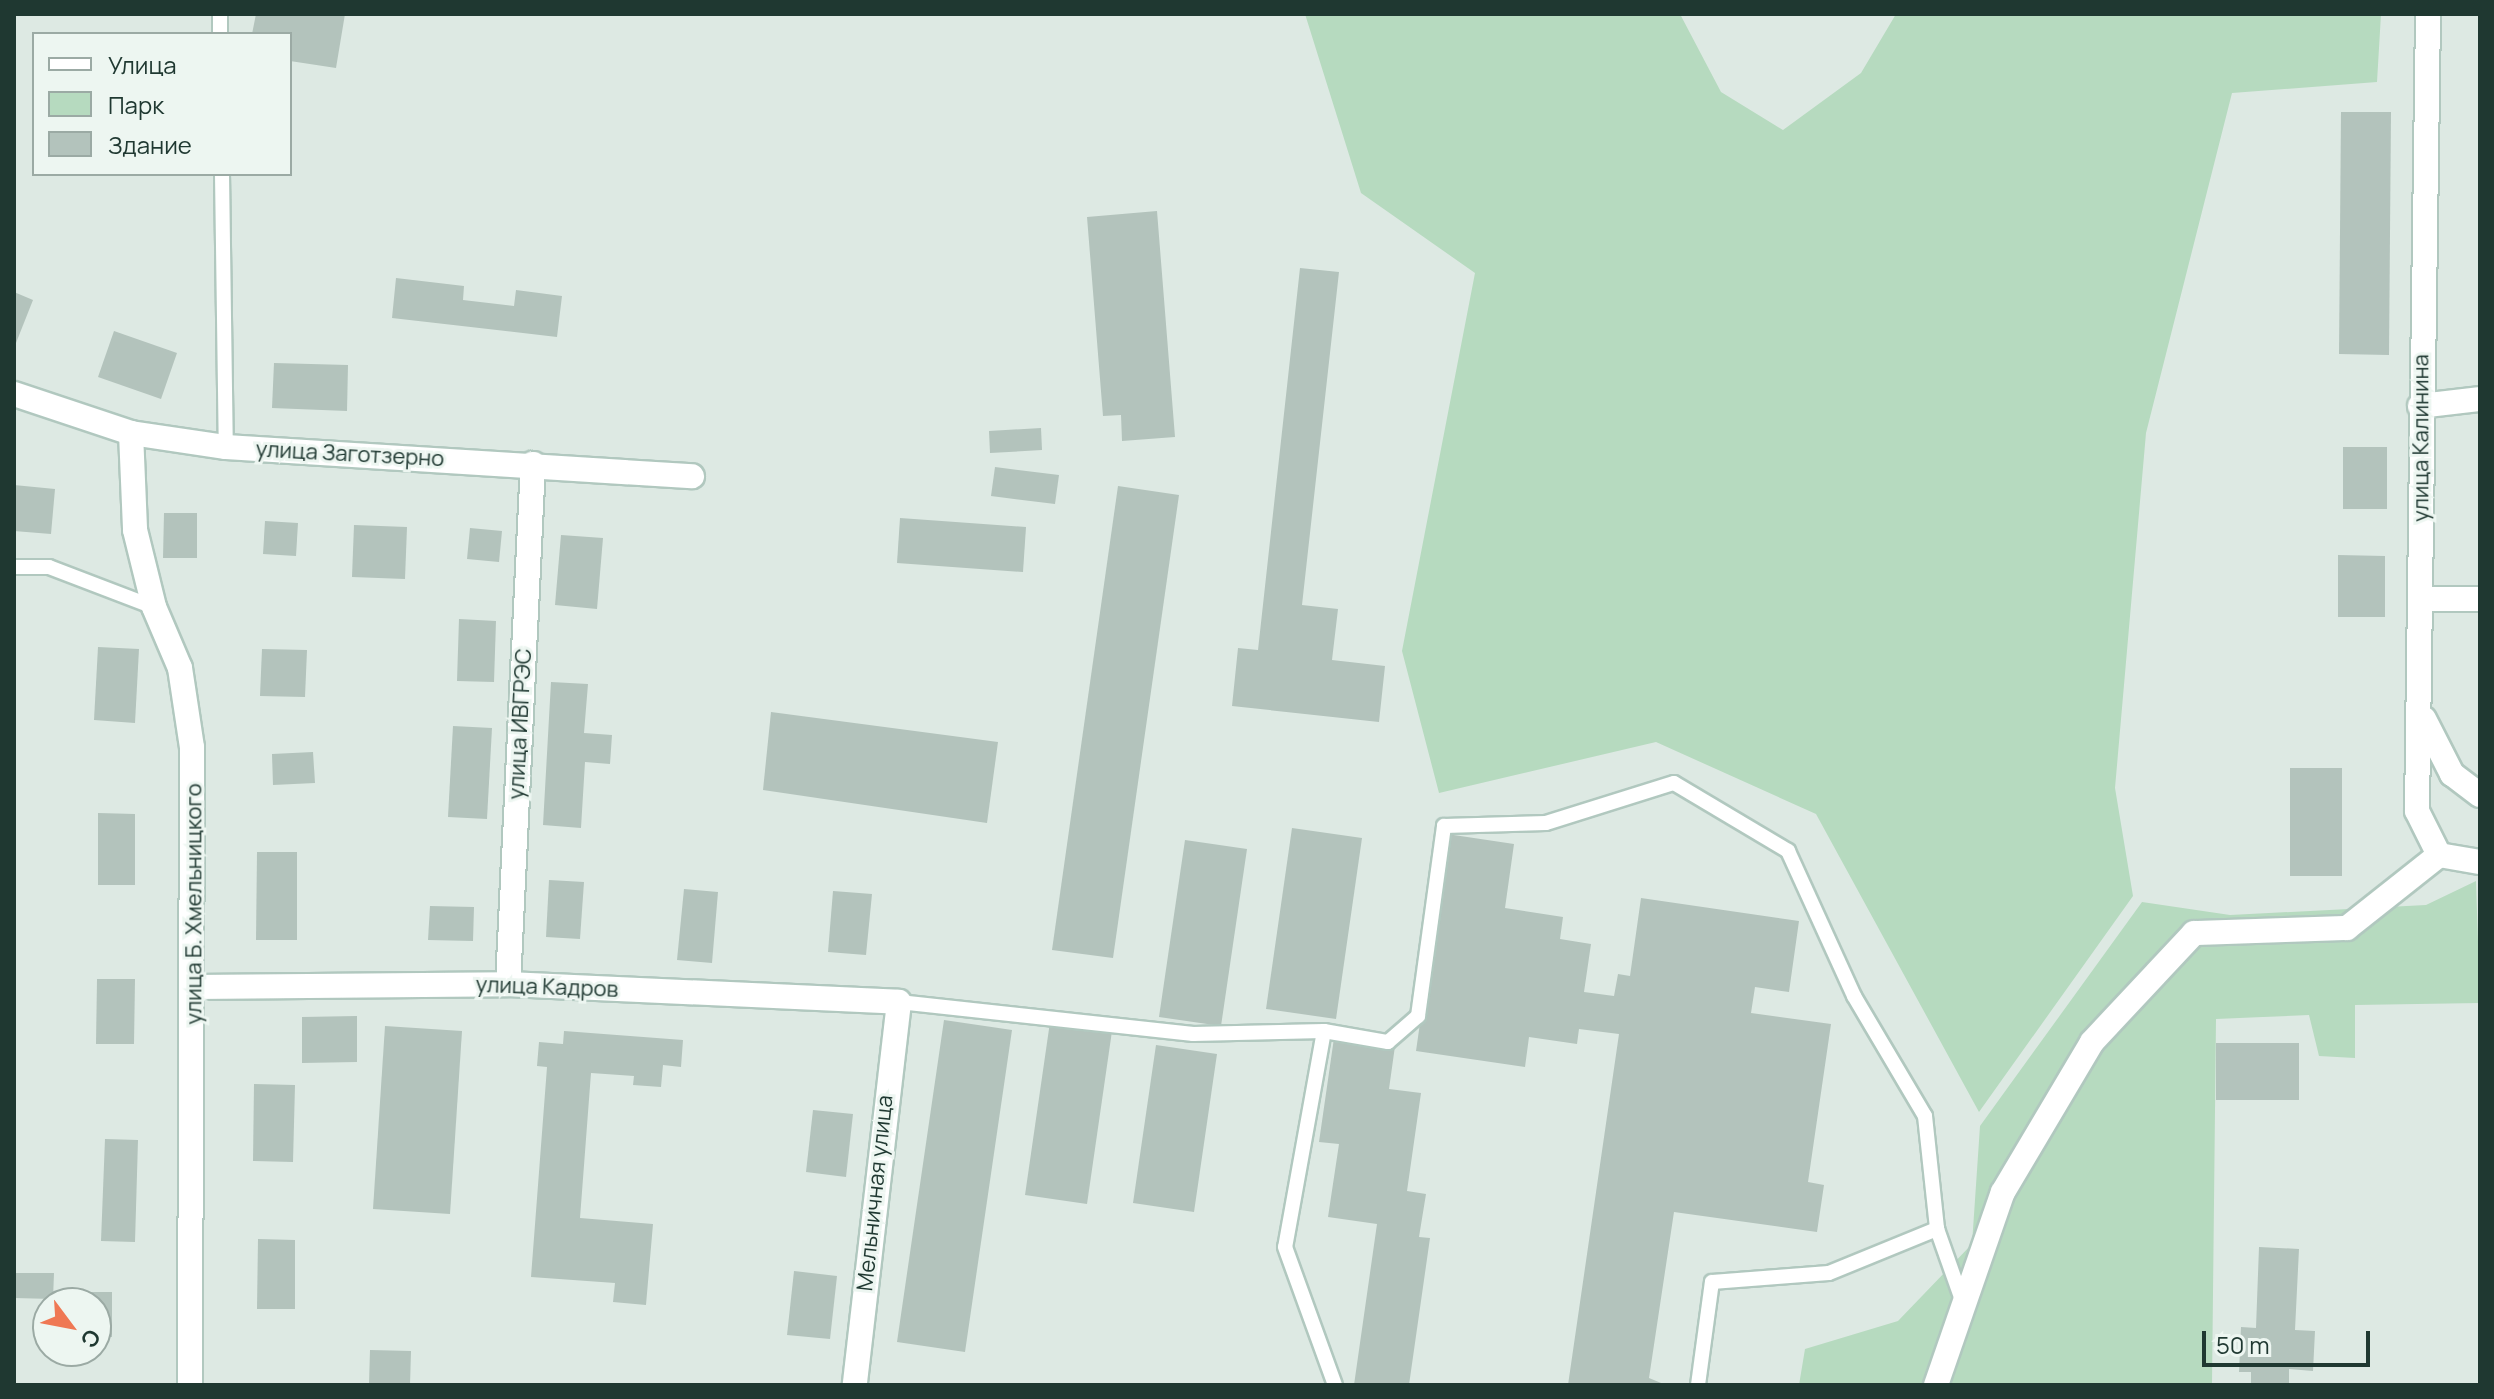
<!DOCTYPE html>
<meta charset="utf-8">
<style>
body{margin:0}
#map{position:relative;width:2494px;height:1399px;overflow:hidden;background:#dde9e3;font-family:Manrope,sans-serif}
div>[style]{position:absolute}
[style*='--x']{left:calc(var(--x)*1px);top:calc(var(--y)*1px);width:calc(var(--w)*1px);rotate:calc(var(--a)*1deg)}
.green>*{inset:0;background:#b6dabf}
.building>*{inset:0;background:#b3c3bc}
.roads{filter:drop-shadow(2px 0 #b1c8bf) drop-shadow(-2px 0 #b1c8bf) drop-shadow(0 2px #b1c8bf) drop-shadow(0 -2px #b1c8bf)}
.lane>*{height:14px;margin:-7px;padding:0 7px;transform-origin:7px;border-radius:7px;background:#fff}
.street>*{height:24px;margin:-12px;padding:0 12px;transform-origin:12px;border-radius:12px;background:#fff}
.secondary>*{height:24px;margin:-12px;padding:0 12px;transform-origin:12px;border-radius:12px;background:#fff}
span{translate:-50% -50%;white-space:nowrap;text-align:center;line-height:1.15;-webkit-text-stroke:6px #edf6f1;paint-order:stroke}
.street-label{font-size:22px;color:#1f3831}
.frame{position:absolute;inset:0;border:16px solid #1f3831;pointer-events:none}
.legend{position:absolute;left:32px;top:32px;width:260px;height:144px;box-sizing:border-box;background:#edf6f1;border:2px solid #9baaa4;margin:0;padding:10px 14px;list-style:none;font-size:24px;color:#1f3831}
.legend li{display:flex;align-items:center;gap:16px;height:40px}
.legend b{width:40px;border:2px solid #9baaa4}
.north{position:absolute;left:32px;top:1287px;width:80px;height:80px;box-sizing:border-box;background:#edf6f1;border:2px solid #9baaa4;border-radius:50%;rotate:122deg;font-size:22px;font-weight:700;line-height:32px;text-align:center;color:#1f3831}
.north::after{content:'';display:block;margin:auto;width:28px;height:36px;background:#ef7854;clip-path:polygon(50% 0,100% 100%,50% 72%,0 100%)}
.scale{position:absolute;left:2202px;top:1331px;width:168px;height:36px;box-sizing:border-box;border:4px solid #1f3831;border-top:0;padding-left:10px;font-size:24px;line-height:28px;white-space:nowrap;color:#1f3831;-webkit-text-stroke:6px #edf6f1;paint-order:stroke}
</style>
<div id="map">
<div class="green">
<div style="clip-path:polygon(1305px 14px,1680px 14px,1721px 92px,1783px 130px,1861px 73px,1896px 14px,2381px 14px,2377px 82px,2232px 93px,2146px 433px,2115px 788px,2133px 896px,1979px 1112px,1816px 814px,1656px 742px,1439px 793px,1402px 651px,1475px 273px,1361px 193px)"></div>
<div style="clip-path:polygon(2476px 881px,2480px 1003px,2355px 1005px,2355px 1058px,2319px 1056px,2309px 1015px,2216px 1019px,2212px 1385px,1799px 1385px,1805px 1349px,1898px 1321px,1972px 1244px,1980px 1126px,2142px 902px,2230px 915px,2426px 905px)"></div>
</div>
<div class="building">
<div style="clip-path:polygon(256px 14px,345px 14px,336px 68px,290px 61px,290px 34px,252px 34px)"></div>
<div style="clip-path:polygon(2341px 112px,2391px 112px,2389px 355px,2339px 354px)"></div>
<div style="clip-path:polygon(1157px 211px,1175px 437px,1122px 441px,1121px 415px,1103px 416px,1087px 217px)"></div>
<div style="clip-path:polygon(1300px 268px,1339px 272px,1302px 605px,1338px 609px,1332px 660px,1385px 666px,1379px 722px,1232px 706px,1238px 648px,1258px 650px)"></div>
<div style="clip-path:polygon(396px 278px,464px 286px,463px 300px,514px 306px,516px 290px,562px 296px,557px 337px,392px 318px)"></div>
<div style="clip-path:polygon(14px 292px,33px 300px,14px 348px)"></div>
<div style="clip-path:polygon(114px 331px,177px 353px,161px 399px,98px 377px)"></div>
<div style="clip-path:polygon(274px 363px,348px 365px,347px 411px,272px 408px)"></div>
<div style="clip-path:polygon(1041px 428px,1042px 450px,990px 453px,989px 431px)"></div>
<div style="clip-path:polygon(2343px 447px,2387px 447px,2387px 509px,2343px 509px)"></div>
<div style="clip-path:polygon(995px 467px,1059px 475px,1055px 504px,991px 496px)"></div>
<div style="clip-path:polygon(14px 485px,55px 489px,51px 534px,14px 531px)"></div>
<div style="clip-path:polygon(1118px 486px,1179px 495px,1113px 958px,1052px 950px)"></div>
<div style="clip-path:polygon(164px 513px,197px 513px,197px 558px,163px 558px)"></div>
<div style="clip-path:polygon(900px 518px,1026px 527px,1023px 572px,897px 563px)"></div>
<div style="clip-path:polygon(265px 521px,298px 523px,296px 556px,263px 554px)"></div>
<div style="clip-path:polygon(354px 525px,407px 527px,405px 579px,352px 577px)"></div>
<div style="clip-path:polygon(470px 528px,502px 531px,499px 562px,467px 559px)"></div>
<div style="clip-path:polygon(561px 535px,603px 538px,597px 609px,555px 605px)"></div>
<div style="clip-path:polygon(2338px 555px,2385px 556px,2385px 617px,2338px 617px)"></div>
<div style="clip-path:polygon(459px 619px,496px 621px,494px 682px,457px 681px)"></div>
<div style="clip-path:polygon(98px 647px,139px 649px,135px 723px,94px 720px)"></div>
<div style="clip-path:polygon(262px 649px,307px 650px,305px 697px,260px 696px)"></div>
<div style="clip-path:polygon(551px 682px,588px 684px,584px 733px,612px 735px,610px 764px,585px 762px,581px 828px,543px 825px)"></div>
<div style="clip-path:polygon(771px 712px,998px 742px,987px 823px,763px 790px)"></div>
<div style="clip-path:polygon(453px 726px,492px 728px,487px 819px,448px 817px)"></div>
<div style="clip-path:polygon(313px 752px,315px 783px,273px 785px,272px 754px)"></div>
<div style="clip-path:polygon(2290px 768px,2342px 768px,2342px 876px,2290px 876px)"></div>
<div style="clip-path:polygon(98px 813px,135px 814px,135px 885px,98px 885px)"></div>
<div style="clip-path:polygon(1292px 828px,1362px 838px,1336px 1019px,1266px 1009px)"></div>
<div style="clip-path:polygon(1447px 834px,1514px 844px,1505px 908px,1563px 917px,1560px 939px,1591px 944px,1584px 992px,1614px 996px,1618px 974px,1630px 976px,1641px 898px,1799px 921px,1789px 992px,1755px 987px,1751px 1013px,1831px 1024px,1808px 1182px,1824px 1185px,1817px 1232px,1674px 1212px,1649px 1378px,1666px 1385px,1568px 1385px,1619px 1034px,1579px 1029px,1577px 1044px,1529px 1037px,1525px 1067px,1416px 1051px)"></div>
<div style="clip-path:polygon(1185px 840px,1247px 849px,1221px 1026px,1159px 1017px)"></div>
<div style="clip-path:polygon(257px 852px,297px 852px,297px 940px,256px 940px)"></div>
<div style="clip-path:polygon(549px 880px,584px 882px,580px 939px,546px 937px)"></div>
<div style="clip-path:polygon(684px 889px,718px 892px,712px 963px,677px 960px)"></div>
<div style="clip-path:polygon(833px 891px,872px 894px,866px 955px,828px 952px)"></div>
<div style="clip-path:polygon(430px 906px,474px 907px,473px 941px,428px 940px)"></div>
<div style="clip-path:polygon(97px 979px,135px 979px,134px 1044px,96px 1044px)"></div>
<div style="clip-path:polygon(357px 1016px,357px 1062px,302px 1063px,302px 1017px)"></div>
<div style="clip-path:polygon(944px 1020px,1012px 1030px,965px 1352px,897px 1342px)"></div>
<div style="clip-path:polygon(1050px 1022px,1112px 1031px,1087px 1204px,1025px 1195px)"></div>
<div style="clip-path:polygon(385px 1026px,462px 1031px,450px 1214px,373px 1209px)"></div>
<div style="clip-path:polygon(564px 1031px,683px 1040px,681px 1067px,663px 1065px,661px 1087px,633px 1085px,634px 1076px,591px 1073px,580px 1218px,653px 1224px,646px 1305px,613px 1302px,615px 1283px,531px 1277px,547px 1067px,537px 1066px,539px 1042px,563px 1044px)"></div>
<div style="clip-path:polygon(1334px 1038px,1395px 1046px,1389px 1089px,1421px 1093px,1407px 1191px,1426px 1194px,1419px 1237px,1430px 1238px,1409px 1385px,1354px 1385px,1377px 1224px,1328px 1217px,1339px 1144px,1319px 1142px)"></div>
<div style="clip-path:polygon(2216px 1043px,2299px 1043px,2299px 1100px,2216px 1100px)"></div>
<div style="clip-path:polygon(1156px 1045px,1217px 1054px,1194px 1212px,1133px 1203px)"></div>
<div style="clip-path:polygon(254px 1084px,295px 1085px,293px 1162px,253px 1161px)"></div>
<div style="clip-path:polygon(813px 1110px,853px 1114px,846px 1177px,806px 1172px)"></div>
<div style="clip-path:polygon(105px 1139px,138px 1140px,135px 1242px,101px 1241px)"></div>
<div style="clip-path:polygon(258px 1239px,295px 1240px,295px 1309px,257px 1309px)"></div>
<div style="clip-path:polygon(2259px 1247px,2299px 1249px,2295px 1330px,2315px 1331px,2313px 1371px,2289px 1369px,2289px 1385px,2251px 1385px,2251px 1372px,2239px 1372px,2241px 1327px,2256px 1328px)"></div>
<div style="clip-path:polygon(794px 1271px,837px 1276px,830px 1339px,787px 1335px)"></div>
<div style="clip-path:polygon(14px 1273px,54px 1273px,53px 1299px,14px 1298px)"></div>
<div style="clip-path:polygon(69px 1292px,112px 1292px,112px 1337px,96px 1337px,96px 1303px,69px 1303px)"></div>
<div style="clip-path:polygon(370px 1350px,411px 1351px,410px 1385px,369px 1385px)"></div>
</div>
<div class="roads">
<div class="lane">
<div style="--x:220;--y:14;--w:20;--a:90"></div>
<div style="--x:222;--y:174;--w:273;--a:89.2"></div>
<div style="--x:14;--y:567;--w:35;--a:0"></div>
<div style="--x:49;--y:567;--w:112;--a:20.9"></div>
<div style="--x:899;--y:1002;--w:296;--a:6.2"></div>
<div style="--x:1193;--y:1034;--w:131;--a:-1.3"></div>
<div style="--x:1324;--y:1031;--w:65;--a:9.8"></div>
<div style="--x:1388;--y:1042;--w:40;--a:-41"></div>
<div style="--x:1418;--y:1016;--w:192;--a:-82.2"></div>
<div style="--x:1444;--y:826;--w:102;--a:-1.7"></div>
<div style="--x:1546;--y:823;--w:134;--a:-17.4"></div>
<div style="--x:1674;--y:783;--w:133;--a:30.8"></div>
<div style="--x:1788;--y:851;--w:159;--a:65.5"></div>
<div style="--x:1854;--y:996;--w:139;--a:59.4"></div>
<div style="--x:1925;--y:1116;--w:114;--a:83.9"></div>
<div style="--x:1937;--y:1229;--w:78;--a:70.6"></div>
<div style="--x:1324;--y:1031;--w:219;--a:100.2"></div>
<div style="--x:1285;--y:1247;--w:147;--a:70.1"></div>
<div style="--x:1698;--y:1385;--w:104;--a:-82.3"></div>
<div style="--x:1712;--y:1282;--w:117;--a:-4.4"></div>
<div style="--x:1829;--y:1273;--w:117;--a:-22.2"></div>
</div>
<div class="street">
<div style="--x:2420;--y:406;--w:60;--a:-6.7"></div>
<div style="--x:131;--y:433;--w:96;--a:8.4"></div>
<div style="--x:226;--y:447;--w:467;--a:3.6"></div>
<div style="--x:2420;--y:599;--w:60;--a:0"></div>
<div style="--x:508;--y:984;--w:521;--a:-87.25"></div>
<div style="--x:1936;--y:1385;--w:204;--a:-70.9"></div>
<div style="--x:2003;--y:1192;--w:174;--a:-59.3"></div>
<div style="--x:2092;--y:1042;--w:149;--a:-46.9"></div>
<div style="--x:2194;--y:933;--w:153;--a:-1.9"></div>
<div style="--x:2347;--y:928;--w:117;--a:-38.4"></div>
</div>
<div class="secondary">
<div style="--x:2428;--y:14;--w:797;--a:90.79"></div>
<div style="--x:2417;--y:811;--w:49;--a:63.4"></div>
<div style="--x:2439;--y:855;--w:42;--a:9.7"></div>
<div style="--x:14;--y:394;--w:123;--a:18.4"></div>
<div style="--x:131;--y:433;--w:97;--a:87.6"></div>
<div style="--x:135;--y:530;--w:79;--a:76.1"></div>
<div style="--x:154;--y:607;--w:66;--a:66.9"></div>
<div style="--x:180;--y:668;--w:80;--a:81.4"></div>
<div style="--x:192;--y:747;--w:638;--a:90.18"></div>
<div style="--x:2424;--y:719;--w:62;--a:63"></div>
<div style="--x:2452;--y:774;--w:35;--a:37"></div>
<div style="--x:195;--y:987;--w:313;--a:-0.5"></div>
<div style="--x:508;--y:984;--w:391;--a:2.6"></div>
<div style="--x:899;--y:1002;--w:386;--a:96.6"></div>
</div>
</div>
<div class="street-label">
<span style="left:2421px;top:438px;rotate:-90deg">улица Калинина</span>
<span style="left:350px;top:454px;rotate:3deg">улица Заготзерно</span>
<span style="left:520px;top:724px;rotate:-87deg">улица ИВГРЭС</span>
<span style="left:194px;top:904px;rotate:-90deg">улица Б. Хмельницкого</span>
<span style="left:547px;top:987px;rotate:2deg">улица Кадров</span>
<span style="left:875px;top:1193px;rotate:-84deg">Мельничная улица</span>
</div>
<div class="frame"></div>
<ul class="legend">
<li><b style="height:10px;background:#fff"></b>Улица</li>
<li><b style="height:22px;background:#b6dabf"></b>Парк</li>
<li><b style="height:22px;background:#b3c3bc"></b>Здание</li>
</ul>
<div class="north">С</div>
<div class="scale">50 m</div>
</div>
